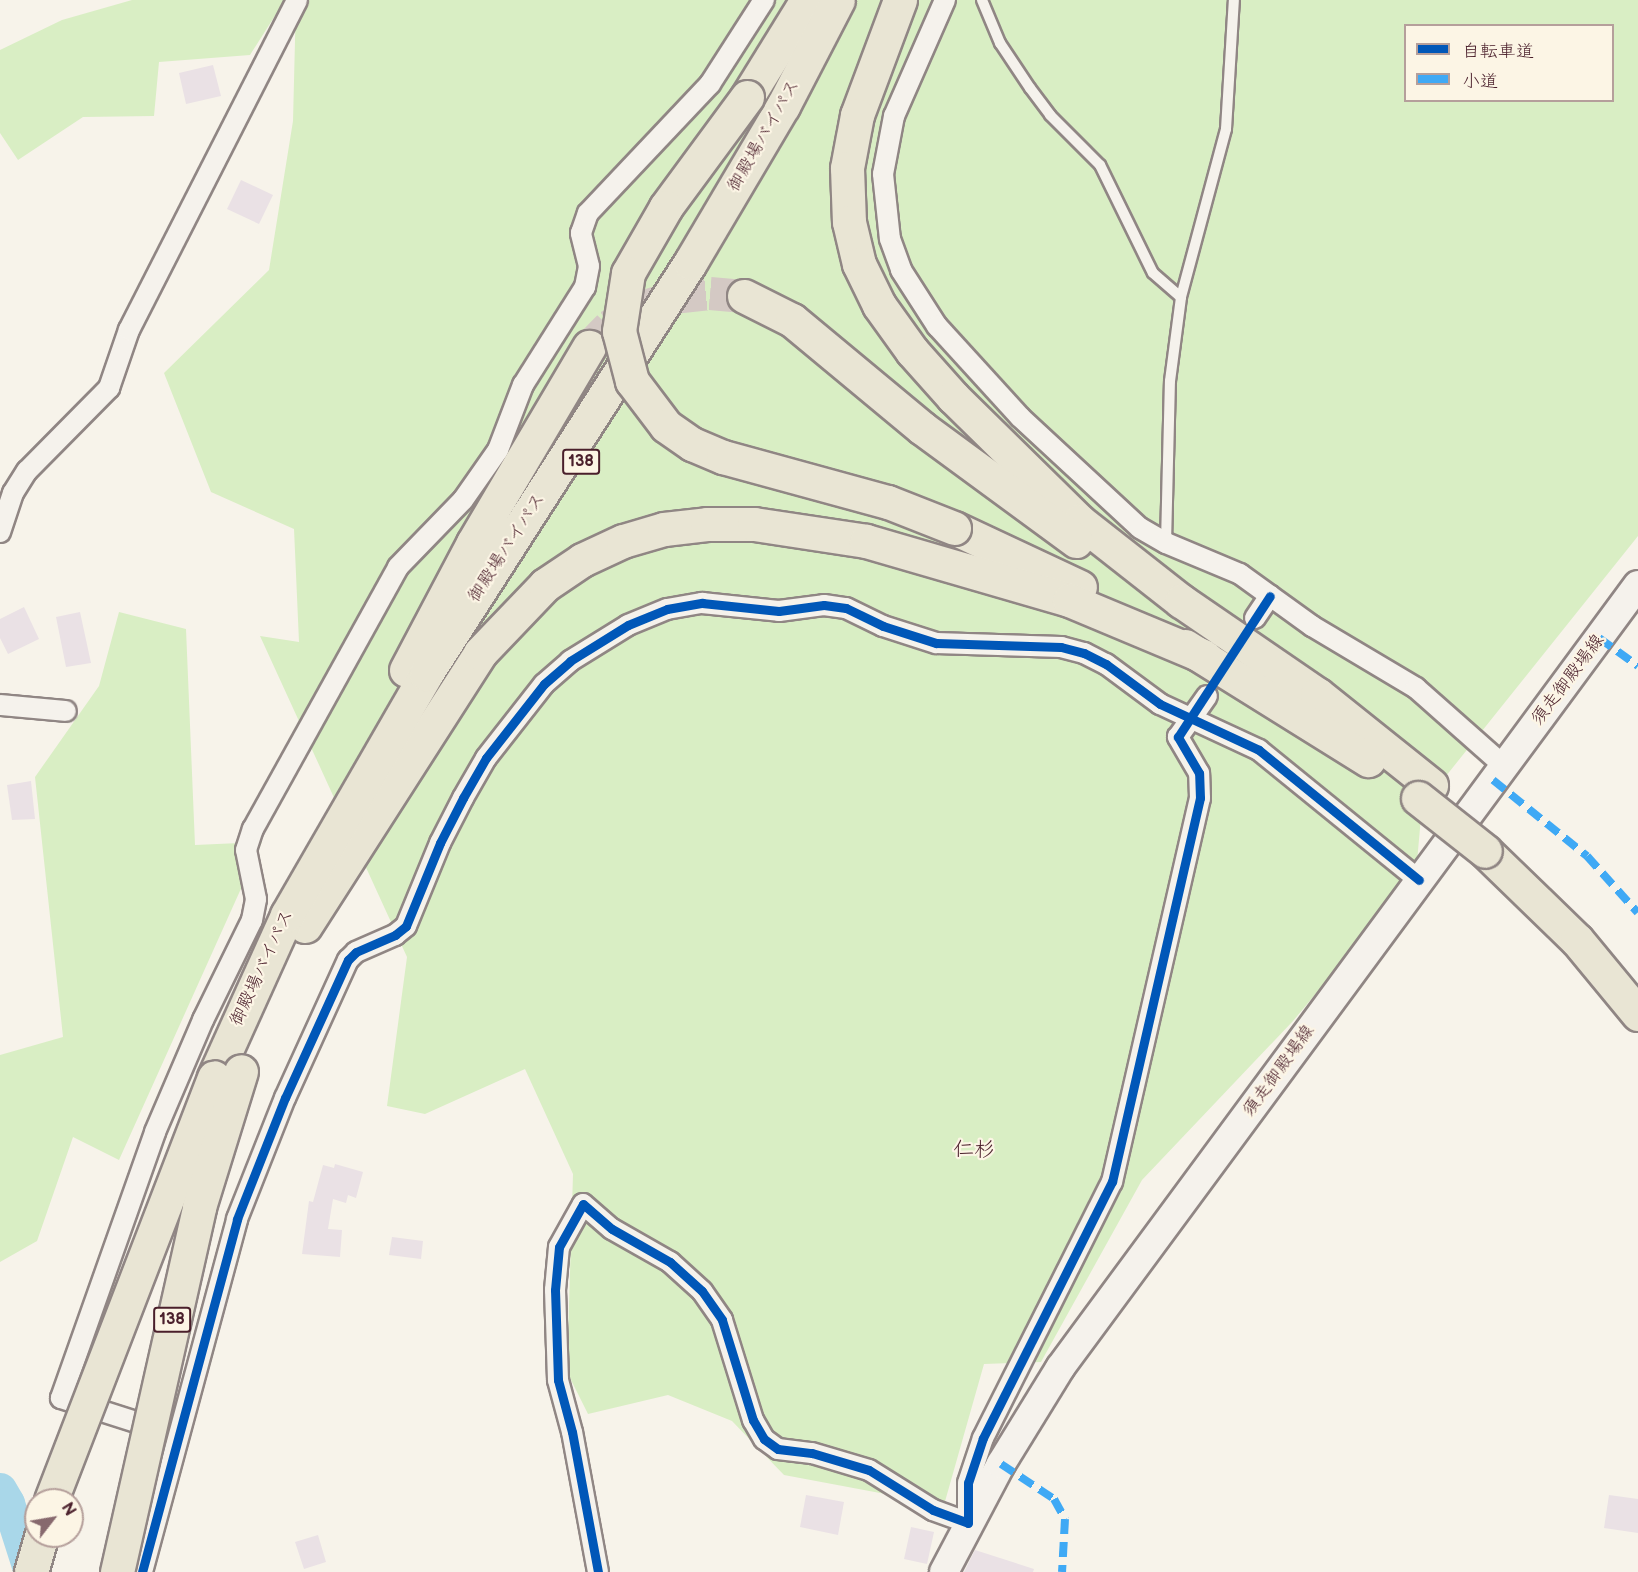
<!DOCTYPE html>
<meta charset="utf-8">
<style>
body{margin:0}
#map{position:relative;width:1638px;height:1572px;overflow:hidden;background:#f7f3ea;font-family:"Balsamiq Sans","Klee One",sans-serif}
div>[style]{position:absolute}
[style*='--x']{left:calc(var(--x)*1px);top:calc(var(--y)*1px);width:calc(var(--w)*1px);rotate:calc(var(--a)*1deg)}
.green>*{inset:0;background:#d9eec4}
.river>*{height:33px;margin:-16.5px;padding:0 16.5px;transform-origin:16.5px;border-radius:16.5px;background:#a9d7e9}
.building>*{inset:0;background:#eae1e5}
.highway-tunnel>*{height:33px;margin-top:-16.5px;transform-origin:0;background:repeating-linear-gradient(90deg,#d4c9c4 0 33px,transparent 0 49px)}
.roads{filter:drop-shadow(2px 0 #908684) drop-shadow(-2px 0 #908684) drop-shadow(0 2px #908684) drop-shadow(0 -2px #908684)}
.lane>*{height:10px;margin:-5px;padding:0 5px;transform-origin:5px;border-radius:5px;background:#f5f2ec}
.street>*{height:20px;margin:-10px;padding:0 10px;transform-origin:10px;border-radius:10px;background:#f5f2ec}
.secondary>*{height:28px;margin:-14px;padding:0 14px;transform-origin:14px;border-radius:14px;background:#f5f2ec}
.highway>*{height:33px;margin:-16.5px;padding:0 16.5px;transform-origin:16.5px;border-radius:16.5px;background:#e9e5d4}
.bridges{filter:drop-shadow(2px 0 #908684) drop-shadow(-2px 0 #908684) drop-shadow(0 2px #908684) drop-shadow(0 -2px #908684)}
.highway-bridge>*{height:33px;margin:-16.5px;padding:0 16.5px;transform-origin:16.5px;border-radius:16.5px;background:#e9e5d4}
.quiet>*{height:8px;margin-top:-4px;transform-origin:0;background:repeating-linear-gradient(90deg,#3fa9f5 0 15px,transparent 0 23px)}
.cycleway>*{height:9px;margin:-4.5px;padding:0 4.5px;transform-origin:4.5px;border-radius:4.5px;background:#0057b8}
span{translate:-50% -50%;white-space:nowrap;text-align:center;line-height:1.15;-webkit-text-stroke:4.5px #fcf5e5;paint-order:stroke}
.shield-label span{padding:2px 4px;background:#fcf5e5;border:2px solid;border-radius:4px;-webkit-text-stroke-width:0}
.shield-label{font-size:16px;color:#4a1f2b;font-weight:700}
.street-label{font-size:18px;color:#4a1f2b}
.quarter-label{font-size:21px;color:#4a1f2b}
.legend{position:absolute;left:1404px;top:24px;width:210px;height:78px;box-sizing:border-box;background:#fcf5e5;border:2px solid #b59f9b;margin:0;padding:8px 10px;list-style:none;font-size:18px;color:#4a1f2b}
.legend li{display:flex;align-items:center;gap:12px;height:30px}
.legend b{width:30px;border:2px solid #b59f9b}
.north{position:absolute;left:24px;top:1488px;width:60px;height:60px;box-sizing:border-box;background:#fcf5e5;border:2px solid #b59f9b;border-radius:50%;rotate:59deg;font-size:16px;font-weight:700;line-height:24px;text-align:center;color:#4a1f2b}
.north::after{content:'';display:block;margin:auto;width:21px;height:27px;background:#87696e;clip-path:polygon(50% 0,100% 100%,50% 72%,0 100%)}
</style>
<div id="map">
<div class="green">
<div style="clip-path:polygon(132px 0,285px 0,250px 55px,159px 62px,154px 116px,83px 117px,18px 160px,0 133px,0 50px,62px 20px)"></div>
<div style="clip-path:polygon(evenodd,296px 0,1638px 0,1638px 536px,1422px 806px,1416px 873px,1293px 1021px,1142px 1180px,1041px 1362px,984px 1364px,944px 1505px,784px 1475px,732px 1421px,668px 1395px,588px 1414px,567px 1372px,573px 1174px,525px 1069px,425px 1114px,387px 1106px,407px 957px,260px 636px,299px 642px,294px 529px,211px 492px,164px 373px,269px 270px,293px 121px,296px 0,1406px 26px,1612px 26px,1612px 100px,1406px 100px,1406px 26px)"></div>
<div style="clip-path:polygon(119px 612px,186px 629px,195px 845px,262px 842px,119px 1160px,73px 1137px,37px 1241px,0 1262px,0 1055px,63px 1037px,35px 777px,99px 686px)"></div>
</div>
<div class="river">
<div style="--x:0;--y:1489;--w:16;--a:60"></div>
<div style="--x:8;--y:1503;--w:72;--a:72.3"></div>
</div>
<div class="building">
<div style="clip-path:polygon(213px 65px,221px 96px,186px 104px,179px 73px)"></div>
<div style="clip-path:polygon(241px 180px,273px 195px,259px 224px,227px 209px)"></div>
<div style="clip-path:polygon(24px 607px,39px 639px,8px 654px,0 638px,0 619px)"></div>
<div style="clip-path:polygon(80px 612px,91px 663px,66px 667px,56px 617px)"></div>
<div style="clip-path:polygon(31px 781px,35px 819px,12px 820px,7px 785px)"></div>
<div style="clip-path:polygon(335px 1164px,363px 1172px,356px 1198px,348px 1195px,346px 1203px,333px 1199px,328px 1229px,342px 1230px,340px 1257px,302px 1254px,309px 1201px,313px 1202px,323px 1165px,334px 1168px)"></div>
<div style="clip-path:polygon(392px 1237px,423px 1241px,421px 1259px,389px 1255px)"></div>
<div style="clip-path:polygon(806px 1495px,844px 1502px,838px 1535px,800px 1527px)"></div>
<div style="clip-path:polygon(1609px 1495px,1638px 1499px,1638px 1533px,1604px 1528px)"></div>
<div style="clip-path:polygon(911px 1527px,934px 1532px,927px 1564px,904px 1559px)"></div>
<div style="clip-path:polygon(318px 1535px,326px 1562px,304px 1569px,295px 1542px)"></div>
<div style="clip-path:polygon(975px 1550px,1034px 1569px,1033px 1572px,964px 1572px)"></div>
</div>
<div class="highway-tunnel">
<div style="--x:589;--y:347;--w:29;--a:-46"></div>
<div style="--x:609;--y:326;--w:35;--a:-31"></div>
<div style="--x:639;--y:308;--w:36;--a:-18"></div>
<div style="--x:673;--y:297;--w:37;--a:-6"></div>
<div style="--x:710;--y:293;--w:34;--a:5"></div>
</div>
<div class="roads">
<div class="lane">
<div style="--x:982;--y:0;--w:47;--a:67.3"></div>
<div style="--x:1000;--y:43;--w:54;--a:56.3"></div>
<div style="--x:1030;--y:88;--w:34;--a:53"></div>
<div style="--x:1050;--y:115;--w:71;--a:45"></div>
<div style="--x:1100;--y:165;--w:120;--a:63.9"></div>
<div style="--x:1153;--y:273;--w:37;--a:41"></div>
<div style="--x:1166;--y:543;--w:162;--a:-88.6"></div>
<div style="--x:1170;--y:381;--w:85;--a:-82.5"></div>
<div style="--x:1181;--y:297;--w:174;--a:-75"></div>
<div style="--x:1226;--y:129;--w:129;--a:-86.5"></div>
</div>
<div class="street">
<div style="--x:945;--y:0;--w:127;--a:113.7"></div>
<div style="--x:894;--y:116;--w:59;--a:100.7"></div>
<div style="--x:883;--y:174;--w:65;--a:83.9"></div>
<div style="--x:890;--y:239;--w:33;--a:70"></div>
<div style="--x:901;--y:270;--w:67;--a:57.3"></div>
<div style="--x:937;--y:326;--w:123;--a:47.6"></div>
<div style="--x:1020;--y:417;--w:163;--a:42.8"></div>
<div style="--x:1140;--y:528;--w:30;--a:30"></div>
<div style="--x:1166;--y:543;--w:80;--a:22.7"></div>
<div style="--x:1240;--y:574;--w:89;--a:35.8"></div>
<div style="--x:1312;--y:626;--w:121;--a:30.8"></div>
<div style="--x:1416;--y:688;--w:116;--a:41.5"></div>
<div style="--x:0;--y:532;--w:41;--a:-71.6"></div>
<div style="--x:13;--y:493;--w:26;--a:-58"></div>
<div style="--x:27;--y:471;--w:117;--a:-45.3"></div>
<div style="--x:109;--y:388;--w:61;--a:-71"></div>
<div style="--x:129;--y:330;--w:370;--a:-63"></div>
<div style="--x:1255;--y:618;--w:27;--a:-56"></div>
<div style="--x:0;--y:705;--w:66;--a:5.2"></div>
<div style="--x:158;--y:1429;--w:102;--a:-162.3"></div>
<div style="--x:61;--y:1398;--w:282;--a:-70.5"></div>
<div style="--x:155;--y:1132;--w:122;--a:-66.8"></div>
<div style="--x:203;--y:1020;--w:111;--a:-63.9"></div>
<div style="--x:252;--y:920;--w:21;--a:-79"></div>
<div style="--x:256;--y:899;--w:50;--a:-101.5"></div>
<div style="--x:246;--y:850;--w:22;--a:-72"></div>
<div style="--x:253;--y:829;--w:299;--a:-61"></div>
<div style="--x:398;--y:567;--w:93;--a:-45.9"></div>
<div style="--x:463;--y:500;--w:61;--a:-55"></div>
<div style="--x:498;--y:450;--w:70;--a:-69"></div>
<div style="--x:523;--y:385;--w:116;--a:-57.7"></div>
<div style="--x:585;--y:287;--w:21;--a:-79"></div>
<div style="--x:589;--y:266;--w:34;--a:-104"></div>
<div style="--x:581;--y:233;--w:21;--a:-71"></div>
<div style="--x:588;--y:213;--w:178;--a:-46.6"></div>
<div style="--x:710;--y:84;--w:100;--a:-57.3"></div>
<div style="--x:142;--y:1572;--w:366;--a:-74.9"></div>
<div style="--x:237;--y:1219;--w:130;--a:-68.4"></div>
<div style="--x:285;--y:1098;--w:152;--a:-65.5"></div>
<div style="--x:348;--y:960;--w:11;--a:-45"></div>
<div style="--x:356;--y:952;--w:43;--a:-23.6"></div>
<div style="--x:395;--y:935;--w:14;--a:-39"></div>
<div style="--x:406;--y:926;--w:90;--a:-67.7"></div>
<div style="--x:440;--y:843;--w:51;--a:-62.9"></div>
<div style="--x:463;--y:798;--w:46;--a:-60.1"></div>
<div style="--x:486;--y:758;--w:94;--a:-51.9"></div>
<div style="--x:544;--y:684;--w:35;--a:-41"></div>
<div style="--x:570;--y:661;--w:68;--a:-31.8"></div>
<div style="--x:628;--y:625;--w:42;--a:-22.3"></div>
<div style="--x:667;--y:609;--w:36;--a:-10"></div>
<div style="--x:702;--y:603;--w:77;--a:5.9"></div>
<div style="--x:779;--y:611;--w:45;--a:-7.6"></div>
<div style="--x:824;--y:605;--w:22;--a:8"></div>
<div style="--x:846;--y:608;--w:41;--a:25.9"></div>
<div style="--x:883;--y:626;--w:56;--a:17.8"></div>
<div style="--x:936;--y:643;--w:125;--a:1.8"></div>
<div style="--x:1061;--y:647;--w:24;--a:15"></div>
<div style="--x:1084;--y:653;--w:25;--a:27"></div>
<div style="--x:1106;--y:664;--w:67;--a:36.5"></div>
<div style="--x:1160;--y:704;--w:109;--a:24.9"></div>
<div style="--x:1259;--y:750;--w:206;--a:39.1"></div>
<div style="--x:598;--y:1572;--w:142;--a:-100.5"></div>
<div style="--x:572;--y:1432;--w:54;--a:-105.1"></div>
<div style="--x:558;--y:1380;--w:90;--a:-91.9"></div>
<div style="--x:555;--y:1290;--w:43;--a:-84.7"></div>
<div style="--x:559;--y:1247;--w:49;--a:-60.8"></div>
<div style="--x:583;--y:1204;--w:38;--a:41"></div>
<div style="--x:612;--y:1229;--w:67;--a:29.6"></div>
<div style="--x:670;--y:1262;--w:43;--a:42.2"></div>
<div style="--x:702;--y:1291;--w:35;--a:55"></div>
<div style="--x:722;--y:1320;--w:105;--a:72.8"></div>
<div style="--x:753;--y:1420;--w:22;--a:60"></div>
<div style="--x:764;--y:1439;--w:17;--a:36"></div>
<div style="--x:778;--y:1449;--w:34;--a:7"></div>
<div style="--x:812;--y:1453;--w:59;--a:16.6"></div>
<div style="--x:869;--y:1470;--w:75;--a:32"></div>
<div style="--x:933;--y:1510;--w:37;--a:20"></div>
<div style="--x:968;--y:1523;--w:40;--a:-90"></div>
<div style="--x:968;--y:1483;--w:47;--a:-71.6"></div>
<div style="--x:983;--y:1438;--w:287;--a:-63.3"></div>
<div style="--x:1112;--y:1182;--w:394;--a:-77.1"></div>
<div style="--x:1200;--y:798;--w:25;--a:-92"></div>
<div style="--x:1199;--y:773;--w:42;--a:-120.3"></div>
<div style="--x:1178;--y:737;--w:50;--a:-54.7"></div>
</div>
<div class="secondary">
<div style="--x:944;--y:1572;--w:122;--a:-62.2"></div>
<div style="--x:1001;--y:1464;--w:113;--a:-58.4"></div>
<div style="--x:1060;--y:1368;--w:973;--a:-53.57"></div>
</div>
<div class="highway">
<div style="--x:900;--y:0;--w:123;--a:110.5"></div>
<div style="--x:857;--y:115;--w:54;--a:100.7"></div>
<div style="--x:847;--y:168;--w:54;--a:87.9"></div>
<div style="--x:849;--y:222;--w:43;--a:76.6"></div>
<div style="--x:859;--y:264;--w:46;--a:64"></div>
<div style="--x:879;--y:305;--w:57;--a:54.3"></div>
<div style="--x:912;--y:351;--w:62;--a:48.3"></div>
<div style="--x:953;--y:397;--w:177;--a:44.5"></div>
<div style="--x:1079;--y:521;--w:130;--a:38.1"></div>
<div style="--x:1181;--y:601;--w:165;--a:34.4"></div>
<div style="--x:1317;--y:694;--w:146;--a:38.6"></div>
<div style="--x:747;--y:97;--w:114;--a:-58.3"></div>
<div style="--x:744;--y:296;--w:54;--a:26.6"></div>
<div style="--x:792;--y:320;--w:169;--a:39.7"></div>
<div style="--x:922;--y:428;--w:191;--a:36.3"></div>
<div style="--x:954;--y:528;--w:139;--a:25.1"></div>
<div style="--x:1185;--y:646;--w:216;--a:31.9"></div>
<div style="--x:406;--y:670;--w:144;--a:-62.2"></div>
<div style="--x:473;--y:543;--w:228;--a:-59.4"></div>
<div style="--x:1485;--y:851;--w:128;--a:44.1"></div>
<div style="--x:1577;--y:940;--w:96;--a:50.5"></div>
<div style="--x:305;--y:926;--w:324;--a:-57.3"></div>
<div style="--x:480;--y:653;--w:94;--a:-46.3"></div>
<div style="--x:545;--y:585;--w:45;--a:-34"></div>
<div style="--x:582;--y:560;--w:45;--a:-24.9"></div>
<div style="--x:623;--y:541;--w:43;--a:-16.3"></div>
<div style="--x:664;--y:529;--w:43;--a:-6.6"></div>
<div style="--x:707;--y:524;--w:47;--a:0"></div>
<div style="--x:754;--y:524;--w:113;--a:8.6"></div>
<div style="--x:866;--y:541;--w:211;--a:16.2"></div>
<div style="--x:1069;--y:600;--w:147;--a:22.7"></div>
<div style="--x:214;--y:1077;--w:178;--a:-65.7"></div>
<div style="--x:287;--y:915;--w:278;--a:-60"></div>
<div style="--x:426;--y:674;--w:488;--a:-57.3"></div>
<div style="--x:690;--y:263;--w:182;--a:-59.4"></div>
<div style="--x:783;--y:106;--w:119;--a:-62.6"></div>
<div style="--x:31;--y:1572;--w:37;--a:-74"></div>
</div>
</div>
<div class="bridges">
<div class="highway-bridge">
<div style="--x:747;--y:97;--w:137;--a:126.4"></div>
<div style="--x:666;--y:207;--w:76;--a:119.9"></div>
<div style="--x:628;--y:273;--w:59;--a:98.8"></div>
<div style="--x:619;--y:331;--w:52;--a:75.4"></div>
<div style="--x:632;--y:381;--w:56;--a:52.9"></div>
<div style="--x:666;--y:426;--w:32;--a:35"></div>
<div style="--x:692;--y:444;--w:34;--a:23"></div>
<div style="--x:723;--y:457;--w:171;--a:15.3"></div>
<div style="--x:888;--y:502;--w:71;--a:21.5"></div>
<div style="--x:1418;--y:798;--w:85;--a:38.3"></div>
<div style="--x:51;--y:1500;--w:453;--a:-68.9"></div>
<div style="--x:117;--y:1572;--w:374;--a:-77.3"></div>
<div style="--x:199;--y:1207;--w:142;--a:-72.8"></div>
</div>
</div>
<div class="quiet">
<div style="--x:1599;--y:638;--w:48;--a:35.7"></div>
<div style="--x:1493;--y:780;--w:121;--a:39"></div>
<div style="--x:1587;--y:856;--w:76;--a:48.2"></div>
<div style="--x:1001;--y:1464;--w:64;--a:33.4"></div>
<div style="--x:1054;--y:1499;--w:23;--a:61"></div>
<div style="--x:1065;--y:1519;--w:53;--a:93.2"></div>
</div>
<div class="cycleway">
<div style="--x:142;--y:1572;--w:366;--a:-74.9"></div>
<div style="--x:237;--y:1219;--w:130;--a:-68.4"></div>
<div style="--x:285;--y:1098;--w:152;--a:-65.5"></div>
<div style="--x:348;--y:960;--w:11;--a:-45"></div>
<div style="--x:356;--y:952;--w:43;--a:-23.6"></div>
<div style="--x:395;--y:935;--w:14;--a:-39"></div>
<div style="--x:406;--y:926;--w:90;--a:-67.7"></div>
<div style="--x:440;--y:843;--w:51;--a:-62.9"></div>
<div style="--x:463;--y:798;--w:46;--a:-60.1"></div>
<div style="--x:486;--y:758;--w:94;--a:-51.9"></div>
<div style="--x:544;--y:684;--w:35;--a:-41"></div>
<div style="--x:570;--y:661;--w:68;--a:-31.8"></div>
<div style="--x:628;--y:625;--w:42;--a:-22.3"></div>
<div style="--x:667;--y:609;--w:36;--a:-10"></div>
<div style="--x:702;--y:603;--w:77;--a:5.9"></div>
<div style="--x:779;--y:611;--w:45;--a:-7.6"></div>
<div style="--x:824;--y:605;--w:22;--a:8"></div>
<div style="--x:846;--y:608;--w:41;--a:25.9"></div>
<div style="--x:883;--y:626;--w:56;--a:17.8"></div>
<div style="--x:936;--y:643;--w:125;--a:1.8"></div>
<div style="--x:1061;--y:647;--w:24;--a:15"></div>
<div style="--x:1084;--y:653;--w:25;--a:27"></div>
<div style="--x:1106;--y:664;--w:67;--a:36.5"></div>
<div style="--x:1160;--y:704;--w:109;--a:24.9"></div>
<div style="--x:1259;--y:750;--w:206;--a:39.1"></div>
<div style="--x:598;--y:1572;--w:142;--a:-100.5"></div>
<div style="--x:572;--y:1432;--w:54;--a:-105.1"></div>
<div style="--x:558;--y:1380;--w:90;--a:-91.9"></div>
<div style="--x:555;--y:1290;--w:43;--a:-84.7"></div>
<div style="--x:559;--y:1247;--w:49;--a:-60.8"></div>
<div style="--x:583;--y:1204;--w:38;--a:41"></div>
<div style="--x:612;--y:1229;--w:67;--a:29.6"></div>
<div style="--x:670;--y:1262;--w:43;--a:42.2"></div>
<div style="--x:702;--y:1291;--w:35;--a:55"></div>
<div style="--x:722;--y:1320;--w:105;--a:72.8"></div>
<div style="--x:753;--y:1420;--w:22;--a:60"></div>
<div style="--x:764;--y:1439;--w:17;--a:36"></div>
<div style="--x:778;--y:1449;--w:34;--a:7"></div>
<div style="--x:812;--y:1453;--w:59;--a:16.6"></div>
<div style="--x:869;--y:1470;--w:75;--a:32"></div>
<div style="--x:933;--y:1510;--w:37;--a:20"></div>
<div style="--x:968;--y:1523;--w:40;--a:-90"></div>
<div style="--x:968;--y:1483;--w:47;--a:-71.6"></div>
<div style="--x:983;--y:1438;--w:287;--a:-63.3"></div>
<div style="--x:1112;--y:1182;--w:394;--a:-77.1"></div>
<div style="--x:1200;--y:798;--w:25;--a:-92"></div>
<div style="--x:1199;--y:773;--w:42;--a:-120.3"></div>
<div style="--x:1178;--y:737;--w:168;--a:-56.9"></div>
</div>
<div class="shield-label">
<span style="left:581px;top:462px">138</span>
<span style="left:172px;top:1320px">138</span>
</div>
<div class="street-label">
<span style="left:764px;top:136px;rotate:-60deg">御殿場バイパス</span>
<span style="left:507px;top:548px;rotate:-57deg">御殿場バイパス</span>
<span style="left:1568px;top:680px;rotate:-53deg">須走御殿場線</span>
<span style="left:262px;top:968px;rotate:-65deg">御殿場バイパス</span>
<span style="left:1279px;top:1071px;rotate:-54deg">須走御殿場線</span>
</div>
<div class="quarter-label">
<span style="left:974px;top:1150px">仁杉</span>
</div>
<ul class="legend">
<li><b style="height:8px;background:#0057b8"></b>自転車道</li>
<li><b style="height:8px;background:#3fa9f5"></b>小道</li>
</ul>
<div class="north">N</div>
</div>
